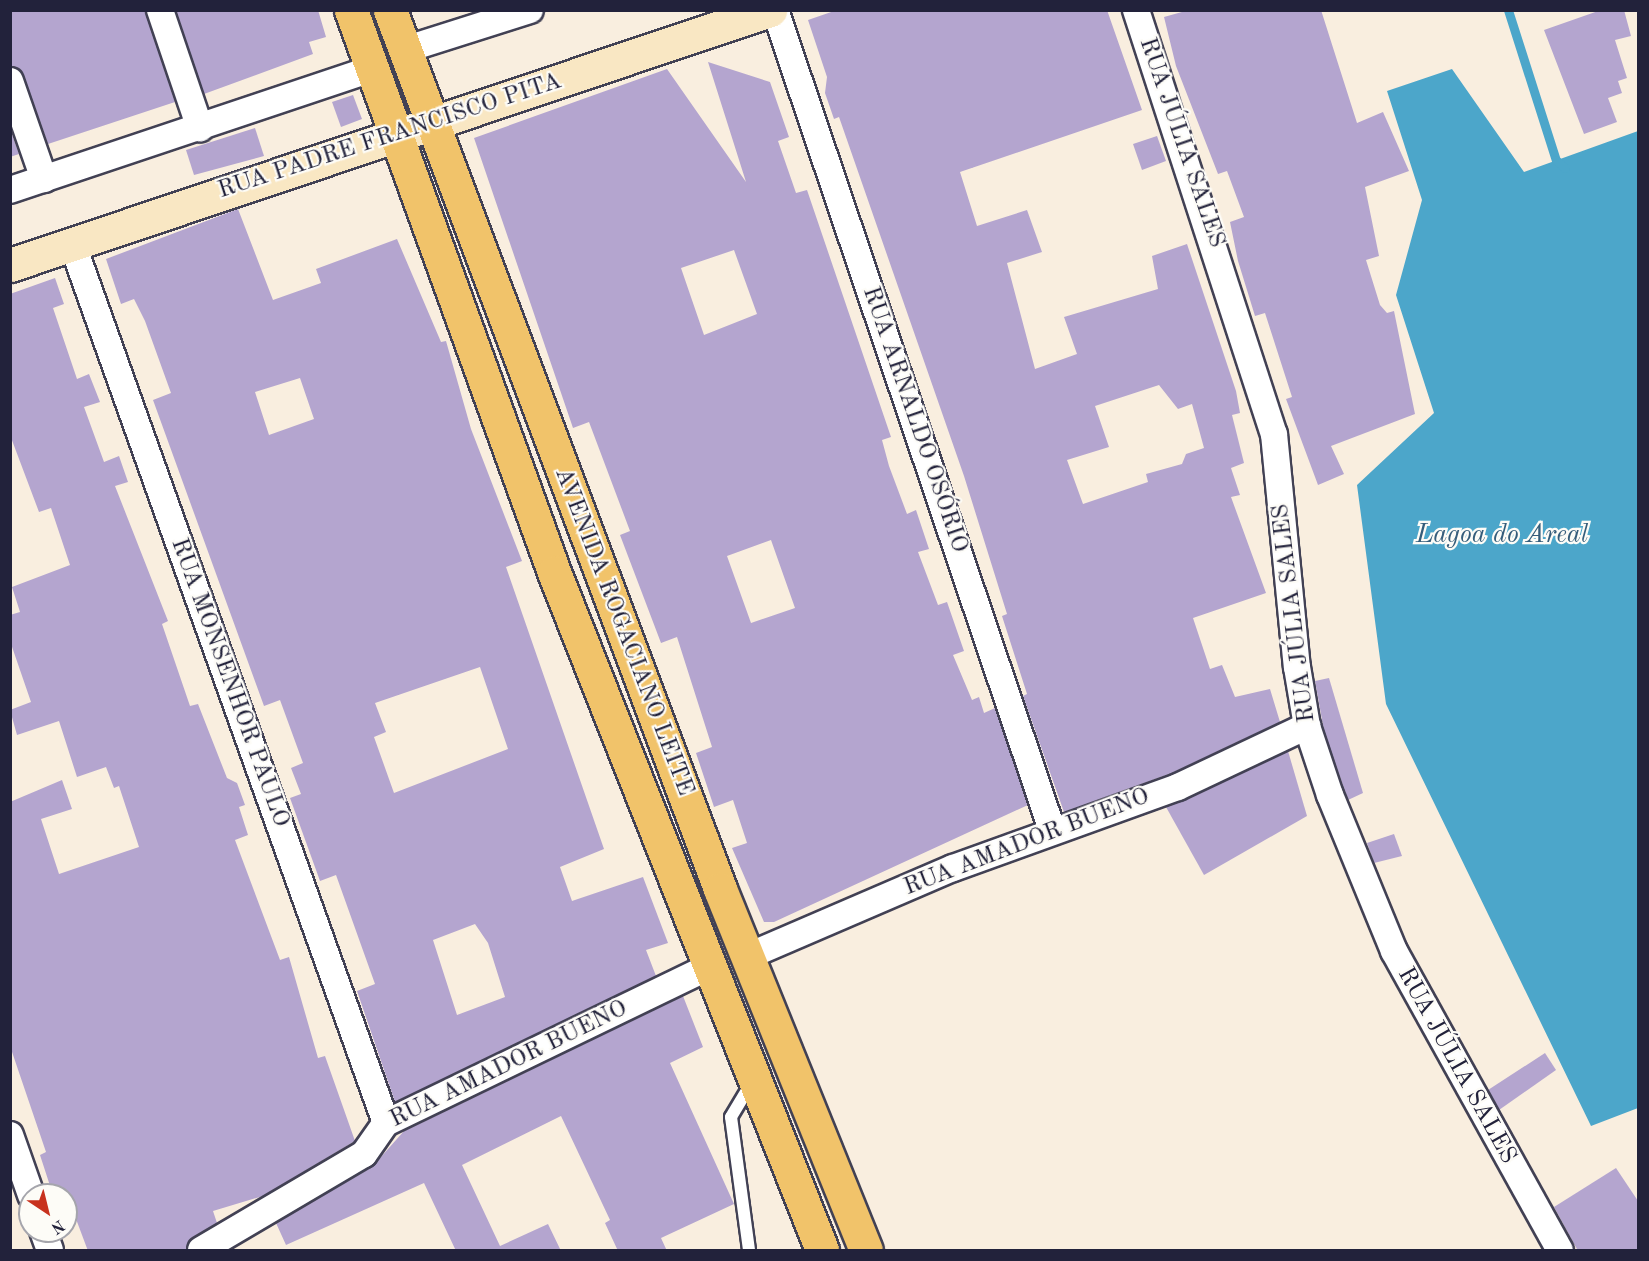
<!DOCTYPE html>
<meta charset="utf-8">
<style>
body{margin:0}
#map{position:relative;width:1649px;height:1261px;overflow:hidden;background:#f9eedf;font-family:"Old Standard TT",serif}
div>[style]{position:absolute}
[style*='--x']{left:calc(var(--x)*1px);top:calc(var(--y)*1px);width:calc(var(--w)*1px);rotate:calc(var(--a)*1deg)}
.water>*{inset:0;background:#4ca6ca}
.stream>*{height:9px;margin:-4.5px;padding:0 4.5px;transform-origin:4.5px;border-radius:4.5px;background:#4ca6ca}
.building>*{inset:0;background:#b4a5cf}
.roads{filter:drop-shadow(2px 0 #424154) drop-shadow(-2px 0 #424154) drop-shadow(0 2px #424154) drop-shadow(0 -2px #424154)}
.lane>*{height:12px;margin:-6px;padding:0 6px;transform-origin:6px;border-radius:6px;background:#fff}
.street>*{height:26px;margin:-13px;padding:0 13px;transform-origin:13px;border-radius:13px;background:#fff}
.secondary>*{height:33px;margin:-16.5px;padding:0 16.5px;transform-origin:16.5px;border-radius:16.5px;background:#f9e7c3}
.primary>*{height:33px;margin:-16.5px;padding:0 16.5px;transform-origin:16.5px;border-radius:16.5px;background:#f1c36a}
span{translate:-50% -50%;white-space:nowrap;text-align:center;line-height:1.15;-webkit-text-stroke:4.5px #fdfcf7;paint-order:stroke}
.street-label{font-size:24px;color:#22223b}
.water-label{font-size:26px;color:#355d7b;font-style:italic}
.frame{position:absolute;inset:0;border:12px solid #22223b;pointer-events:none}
.north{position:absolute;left:18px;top:1183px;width:60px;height:60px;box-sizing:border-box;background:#fdfcf7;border:2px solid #a5a5ac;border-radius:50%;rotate:145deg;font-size:16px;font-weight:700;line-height:24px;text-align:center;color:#22223b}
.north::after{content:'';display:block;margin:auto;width:21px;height:27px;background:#c8321e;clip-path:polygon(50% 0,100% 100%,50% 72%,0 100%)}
</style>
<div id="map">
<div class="water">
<div style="clip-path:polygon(1452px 69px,1524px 172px,1638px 131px,1638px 1108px,1591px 1126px,1386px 704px,1357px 485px,1434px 413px,1396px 295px,1422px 200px,1387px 91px)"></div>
</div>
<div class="stream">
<div style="--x:1508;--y:10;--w:157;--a:72.3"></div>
<div style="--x:1556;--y:160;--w:12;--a:42"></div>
</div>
<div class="building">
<div style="clip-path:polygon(10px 10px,145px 10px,175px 102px,48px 144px,24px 76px,10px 66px)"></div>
<div style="clip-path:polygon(176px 10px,318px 10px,326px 37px,309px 42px,313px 54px,204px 94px)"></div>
<div style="clip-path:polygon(evenodd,837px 10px,1107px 10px,1142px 110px,960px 172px,977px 226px,1027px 210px,1042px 252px,1007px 263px,1035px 369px,1077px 354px,1064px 317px,1158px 289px,1152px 256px,1187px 244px,1236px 391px,1240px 413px,1232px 415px,1244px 463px,1231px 468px,1240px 495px,1231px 497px,1266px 593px,1193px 618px,1210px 669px,1222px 665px,1235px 697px,1270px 689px,1280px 722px,1172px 773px,1064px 812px,1023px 696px,1027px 694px,1002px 616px,1007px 614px,964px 476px,839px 117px,834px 119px,825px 93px,827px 77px,808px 20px,837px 10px,1159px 385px,1178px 409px,1192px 404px,1204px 448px,1186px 454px,1182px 464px,1146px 474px,1148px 482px,1083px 504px,1067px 460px,1109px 447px,1095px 406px,1159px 385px)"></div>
<div style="clip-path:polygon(1189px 10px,1321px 10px,1357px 123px,1383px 112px,1409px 171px,1365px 187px,1379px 256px,1366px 260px,1380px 305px,1387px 313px,1394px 311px,1415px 414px,1331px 446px,1344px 474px,1318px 485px,1286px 399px,1292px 397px,1265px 313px,1255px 316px,1238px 261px,1230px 222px,1244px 217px,1227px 171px,1218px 174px,1176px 66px,1164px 17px)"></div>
<div style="clip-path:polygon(1601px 10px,1624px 10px,1631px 36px,1615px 40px,1627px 78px,1618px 81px,1622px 93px,1608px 98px,1617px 122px,1584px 134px,1544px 30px)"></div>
<div style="clip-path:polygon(evenodd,708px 62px,770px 82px,789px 137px,778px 141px,796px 193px,807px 190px,891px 437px,882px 440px,889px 466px,907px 514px,916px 510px,929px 549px,918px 552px,938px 605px,947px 602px,964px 651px,953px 655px,972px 700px,979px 697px,984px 713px,995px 708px,1028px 805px,774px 922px,764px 922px,732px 848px,747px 843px,733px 800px,714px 807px,696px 753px,712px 747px,677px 637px,661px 643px,620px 535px,630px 531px,589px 422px,573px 428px,474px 138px,667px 69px,746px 182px,708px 62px,734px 250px,757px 314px,704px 335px,681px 268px,734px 250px,708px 62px,771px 540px,795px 608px,751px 623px,727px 556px,771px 540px)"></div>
<div style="clip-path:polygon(353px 95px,362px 119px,341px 127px,332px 102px)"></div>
<div style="clip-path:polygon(10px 128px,19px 154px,10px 157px)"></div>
<div style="clip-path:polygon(255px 128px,264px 156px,194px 175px,186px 150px)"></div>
<div style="clip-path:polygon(1157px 136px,1166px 161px,1142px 170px,1133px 144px)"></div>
<div style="clip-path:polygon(evenodd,238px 209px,273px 300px,321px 283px,316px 269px,397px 239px,441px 342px,446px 341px,471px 429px,522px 561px,506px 567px,604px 849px,560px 867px,572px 901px,643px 877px,668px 943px,646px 950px,656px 976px,395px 1102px,357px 991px,375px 984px,336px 875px,320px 881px,290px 798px,301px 794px,291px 768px,303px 763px,280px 700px,264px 706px,153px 400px,171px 393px,145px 321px,134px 299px,121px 304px,106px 259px,238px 209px,300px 378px,314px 419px,269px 435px,255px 392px,300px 378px,238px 209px,480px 667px,508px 749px,394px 793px,374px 737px,386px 732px,375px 703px,480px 667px,238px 209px,475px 924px,488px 943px,505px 997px,457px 1015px,433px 940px,475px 924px)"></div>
<div style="clip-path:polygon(55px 278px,64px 304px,53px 308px,77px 379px,89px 374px,100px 402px,84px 407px,104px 462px,119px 456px,128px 482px,115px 486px,168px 621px,162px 624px,190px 706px,198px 704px,227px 778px,237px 783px,245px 805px,239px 807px,248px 835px,235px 840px,280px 960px,289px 957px,318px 1058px,325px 1056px,355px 1141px,263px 1196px,213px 1211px,217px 1223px,193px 1237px,186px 1251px,88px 1251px,67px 1195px,53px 1195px,40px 1155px,46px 1152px,10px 1046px,10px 802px,62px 780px,72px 809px,41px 819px,59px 874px,139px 847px,119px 786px,114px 788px,106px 767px,77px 777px,59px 721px,17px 735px,10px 710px,31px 702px,10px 641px,10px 615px,20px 612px,12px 587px,70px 565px,51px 508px,39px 512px,10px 435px,10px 294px)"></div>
<div style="clip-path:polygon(1329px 678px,1363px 793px,1348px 800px,1324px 731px,1315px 681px)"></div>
<div style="clip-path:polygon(1288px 751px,1307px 816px,1204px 875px,1166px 807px)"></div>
<div style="clip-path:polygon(1394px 834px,1402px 856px,1374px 863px,1367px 843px)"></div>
<div style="clip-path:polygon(683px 996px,703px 1047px,670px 1063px,734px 1204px,661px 1238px,667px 1251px,618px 1251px,605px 1223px,610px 1220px,561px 1116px,462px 1165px,500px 1246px,548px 1224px,561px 1251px,456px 1251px,424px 1183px,286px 1245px,276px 1223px,372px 1167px,404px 1131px)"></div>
<div style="clip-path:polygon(1545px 1053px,1556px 1070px,1499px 1110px,1488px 1090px)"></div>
<div style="clip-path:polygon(1616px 1168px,1638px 1201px,1638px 1251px,1578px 1251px,1554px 1207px)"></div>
</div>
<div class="roads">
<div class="lane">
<div style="--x:749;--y:1250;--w:134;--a:-97.7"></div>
<div style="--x:731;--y:1117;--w:41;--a:-59"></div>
</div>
<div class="street">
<div style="--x:160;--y:10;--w:125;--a:71.3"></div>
<div style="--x:775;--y:10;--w:866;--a:71.33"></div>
<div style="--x:1136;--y:10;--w:446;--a:72"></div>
<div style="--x:1274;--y:434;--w:234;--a:84.4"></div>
<div style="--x:1297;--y:667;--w:60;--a:80.4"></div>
<div style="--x:1307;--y:726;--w:73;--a:71.6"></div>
<div style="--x:1330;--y:795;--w:169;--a:67.7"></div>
<div style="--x:1394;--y:951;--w:342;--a:61"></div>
<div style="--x:404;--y:50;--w:132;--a:-17.6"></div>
<div style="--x:10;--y:81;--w:104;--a:70.9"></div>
<div style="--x:10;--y:190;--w:382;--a:-18.5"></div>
<div style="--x:72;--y:243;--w:934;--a:70.36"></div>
<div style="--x:746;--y:957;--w:225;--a:-23.3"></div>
<div style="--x:953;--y:868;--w:239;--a:-19.8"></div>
<div style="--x:1178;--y:787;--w:143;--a:-25.3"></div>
<div style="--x:10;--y:1135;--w:64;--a:70.7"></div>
<div style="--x:43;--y:1231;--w:20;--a:70"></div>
<div style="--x:201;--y:1250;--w:189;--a:-30.5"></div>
<div style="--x:364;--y:1154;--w:38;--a:-55"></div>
<div style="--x:386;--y:1123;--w:356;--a:-25.8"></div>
</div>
<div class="secondary">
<div style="--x:10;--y:265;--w:802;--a:-18.55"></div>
</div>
<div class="primary">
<div style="--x:351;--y:10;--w:598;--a:70.14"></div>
<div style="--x:554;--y:572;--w:729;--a:68.43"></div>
<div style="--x:390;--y:10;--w:939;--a:69.42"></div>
<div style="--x:720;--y:889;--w:389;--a:68"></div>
</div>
</div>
<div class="street-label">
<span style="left:390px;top:137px;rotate:-18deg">RUA PADRE FRANCISCO PITA</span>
<span style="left:1181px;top:143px;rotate:71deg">RUA JÚLIA SALES</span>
<span style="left:914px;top:420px;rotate:71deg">RUA ARNALDO OSÓRIO</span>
<span style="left:1295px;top:613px;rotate:-97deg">RUA JÚLIA SALES</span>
<span style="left:623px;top:632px;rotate:69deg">AVENIDA ROGACIANO LEITE</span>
<span style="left:229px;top:683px;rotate:70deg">RUA MONSENHOR PAULO</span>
<span style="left:1027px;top:843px;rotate:-21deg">RUA AMADOR BUENO</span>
<span style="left:509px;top:1065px;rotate:-26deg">RUA AMADOR BUENO</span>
<span style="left:1456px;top:1066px;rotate:61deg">RUA JÚLIA SALES</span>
</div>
<div class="water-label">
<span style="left:1502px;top:536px">Lagoa do Areal</span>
</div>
<div class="frame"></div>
<div class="north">N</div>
</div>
